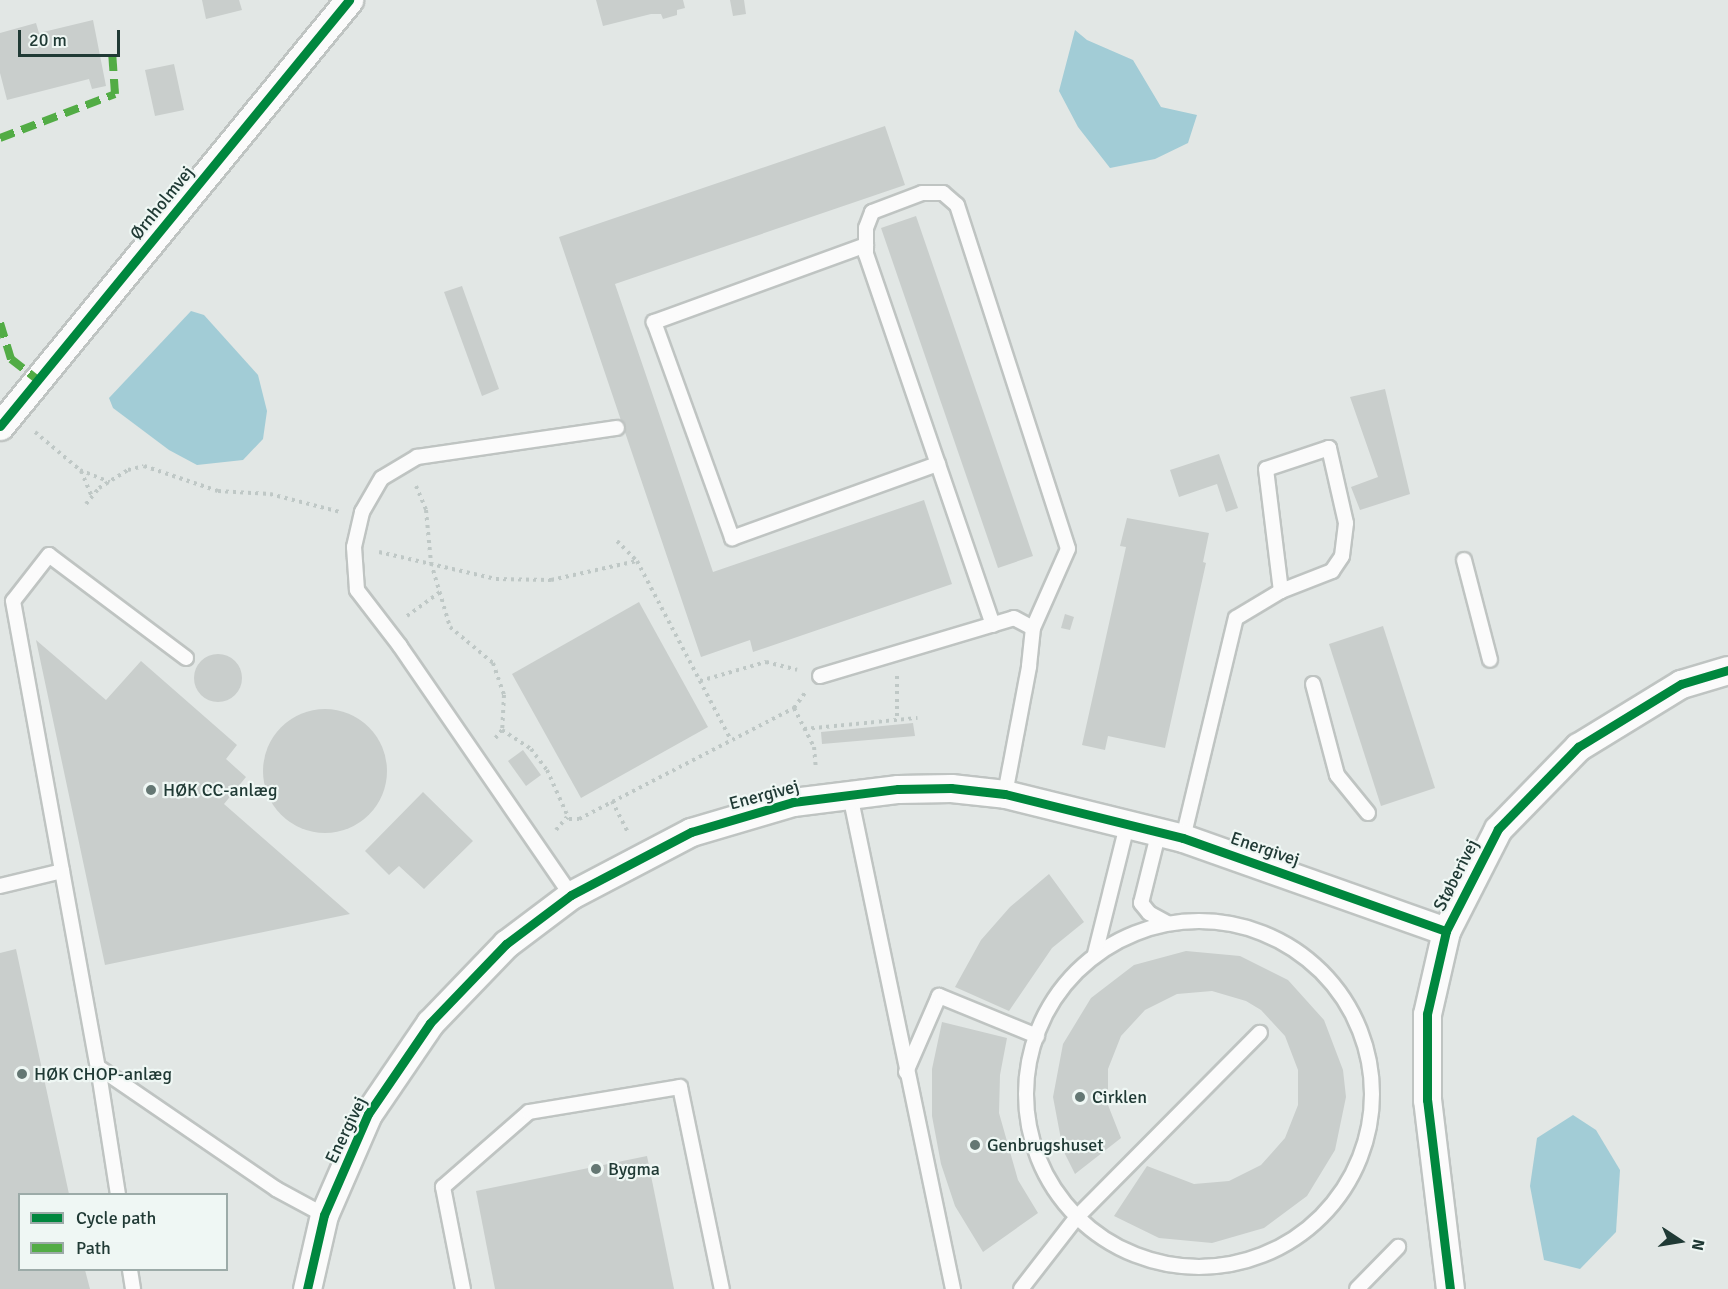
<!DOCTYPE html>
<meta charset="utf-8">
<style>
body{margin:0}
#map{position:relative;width:1728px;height:1289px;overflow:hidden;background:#e2e7e5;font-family:Signika,sans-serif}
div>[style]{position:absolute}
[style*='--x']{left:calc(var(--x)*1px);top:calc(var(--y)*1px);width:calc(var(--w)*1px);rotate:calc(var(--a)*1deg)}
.water>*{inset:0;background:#a2ccd6}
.building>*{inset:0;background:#c9cecc}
.round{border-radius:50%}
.path>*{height:4px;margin-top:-2px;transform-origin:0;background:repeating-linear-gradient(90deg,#bfc8c6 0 3px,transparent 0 7.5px)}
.roads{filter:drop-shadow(2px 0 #bfc4c2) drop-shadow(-2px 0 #bfc4c2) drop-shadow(0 2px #bfc4c2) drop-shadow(0 -2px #bfc4c2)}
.service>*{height:14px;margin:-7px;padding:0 7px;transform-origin:7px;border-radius:7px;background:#fbfbfb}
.service>.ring{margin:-7px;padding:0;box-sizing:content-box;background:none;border:14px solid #fbfbfb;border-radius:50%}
.minor>*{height:27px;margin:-13.5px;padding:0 13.5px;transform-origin:13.5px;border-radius:13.5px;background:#fbfbfb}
.quiet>*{height:8px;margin-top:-4px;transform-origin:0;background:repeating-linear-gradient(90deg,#52ac45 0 15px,transparent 0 23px)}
.cycleway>*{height:9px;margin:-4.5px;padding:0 4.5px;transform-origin:4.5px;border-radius:4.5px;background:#00873e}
.dots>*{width:16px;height:16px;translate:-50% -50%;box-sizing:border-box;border:3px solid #eff7f4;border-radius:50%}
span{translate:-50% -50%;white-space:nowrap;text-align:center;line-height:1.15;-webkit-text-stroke:4.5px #eff7f4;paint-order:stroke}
.street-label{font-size:18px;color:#203a35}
.poi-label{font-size:18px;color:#203a35}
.left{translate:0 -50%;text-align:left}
.legend{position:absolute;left:18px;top:1193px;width:210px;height:78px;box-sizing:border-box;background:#eff7f4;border:2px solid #9caba8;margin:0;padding:8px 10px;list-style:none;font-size:18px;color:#203a35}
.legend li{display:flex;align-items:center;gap:12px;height:30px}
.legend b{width:30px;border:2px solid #9caba8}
.north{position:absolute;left:1650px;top:1211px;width:60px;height:60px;-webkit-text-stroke:4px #eff7f4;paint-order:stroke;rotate:102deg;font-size:16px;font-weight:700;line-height:24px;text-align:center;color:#203a35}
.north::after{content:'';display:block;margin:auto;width:21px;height:27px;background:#203a35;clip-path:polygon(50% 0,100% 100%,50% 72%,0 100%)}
.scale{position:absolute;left:18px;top:30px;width:102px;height:27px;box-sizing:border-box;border:3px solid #203a35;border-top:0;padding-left:8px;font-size:18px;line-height:21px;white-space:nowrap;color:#203a35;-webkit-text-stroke:4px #eff7f4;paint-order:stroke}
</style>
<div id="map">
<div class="water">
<div style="clip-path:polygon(1075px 30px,1087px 40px,1133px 60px,1161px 107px,1197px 115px,1188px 143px,1155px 159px,1110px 168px,1078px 127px,1059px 91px)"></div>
<div style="clip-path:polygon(191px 311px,204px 315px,258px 375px,267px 411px,263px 439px,243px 460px,197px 465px,169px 450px,113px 408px,109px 398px)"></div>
<div style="clip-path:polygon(1573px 1115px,1596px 1130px,1620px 1170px,1616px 1232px,1580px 1269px,1544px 1260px,1530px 1186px,1537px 1138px)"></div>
</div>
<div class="building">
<div style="clip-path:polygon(202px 0,239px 0,242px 10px,206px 19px)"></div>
<div style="clip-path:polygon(596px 0,683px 0,685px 8px,677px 10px,677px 15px,663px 19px,661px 14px,651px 14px,603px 26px)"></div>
<div style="clip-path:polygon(730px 0,744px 0,746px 14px,733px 16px)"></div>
<div style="clip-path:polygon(93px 20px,106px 86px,92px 89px,89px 79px,7px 100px,0 73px,0 33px,36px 23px,39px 33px)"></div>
<div style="clip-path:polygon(174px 64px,184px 110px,155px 116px,145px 70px)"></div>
<div style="clip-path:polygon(885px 126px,905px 185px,615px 284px,713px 572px,924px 500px,952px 584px,753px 652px,750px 640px,701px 657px,559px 237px)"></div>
<div style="clip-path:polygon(916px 216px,1033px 556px,998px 568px,881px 228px)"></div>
<div style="clip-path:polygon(462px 286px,499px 389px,482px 396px,444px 292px)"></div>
<div style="clip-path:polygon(1385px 389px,1410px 494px,1360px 510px,1351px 487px,1378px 477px,1350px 397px)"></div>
<div style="clip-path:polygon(1219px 454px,1238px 508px,1226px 512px,1217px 484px,1179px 497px,1170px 470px)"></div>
<div style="clip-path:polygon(1127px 518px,1209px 533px,1203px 562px,1206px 563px,1165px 748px,1108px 736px,1105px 750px,1082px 745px,1126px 547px,1120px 546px)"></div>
<div style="clip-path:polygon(639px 602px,708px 727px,581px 798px,512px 674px)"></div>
<div style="clip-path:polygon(1065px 614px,1074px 617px,1070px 630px,1061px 628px)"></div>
<div style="clip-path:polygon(1383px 626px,1435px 788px,1381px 806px,1329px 644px)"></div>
<div style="clip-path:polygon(36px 640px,106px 700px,141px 661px,237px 745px,226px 759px,246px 777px,224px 804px,350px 914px,105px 965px)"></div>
<div class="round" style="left:194px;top:654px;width:48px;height:48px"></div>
<div class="round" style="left:263px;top:709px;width:124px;height:124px"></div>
<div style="clip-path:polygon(913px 723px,915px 736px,822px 744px,821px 732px)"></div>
<div style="clip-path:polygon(523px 750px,541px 775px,526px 786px,508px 761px)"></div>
<div style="clip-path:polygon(423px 792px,473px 841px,424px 889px,399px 866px,389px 875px,365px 851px)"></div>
<div style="clip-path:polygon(1049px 874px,1084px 922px,1052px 948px,1009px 1011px,955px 987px,981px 940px,1010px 907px)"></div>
<div style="clip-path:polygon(16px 949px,69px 1194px,20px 1194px,20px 1270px,85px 1270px,90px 1289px,0 1289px,0 953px)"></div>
<div style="clip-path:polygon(1186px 951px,1240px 956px,1288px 980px,1324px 1020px,1343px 1070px,1346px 1097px,1335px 1150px,1307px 1196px,1264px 1228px,1212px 1243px,1159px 1238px,1114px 1216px,1147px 1166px,1194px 1184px,1229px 1181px,1261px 1165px,1285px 1138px,1298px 1105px,1298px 1070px,1285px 1036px,1261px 1010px,1246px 1001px,1212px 991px,1177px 994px,1145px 1010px,1121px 1036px,1108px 1069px,1108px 1105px,1121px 1138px,1075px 1174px,1063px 1150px,1053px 1097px,1063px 1044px,1091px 998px,1134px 965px)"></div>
<div style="clip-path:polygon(942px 1022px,1007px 1038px,1000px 1075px,999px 1113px,1018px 1180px,1038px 1213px,983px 1252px,955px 1206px,941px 1164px,932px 1116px,932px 1069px)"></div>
<div style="clip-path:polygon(647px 1156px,674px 1289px,495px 1289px,476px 1191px)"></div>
</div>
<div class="path">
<div style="--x:35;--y:432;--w:59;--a:40.2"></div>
<div style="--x:80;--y:470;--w:32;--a:22"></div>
<div style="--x:81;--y:471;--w:28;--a:67"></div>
<div style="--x:416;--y:486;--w:26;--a:67"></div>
<div style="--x:426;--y:510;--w:53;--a:84.6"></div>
<div style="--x:431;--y:563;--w:67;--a:73.5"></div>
<div style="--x:450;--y:627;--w:56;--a:39.9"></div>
<div style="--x:493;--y:663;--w:34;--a:71"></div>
<div style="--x:504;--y:695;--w:35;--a:93"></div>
<div style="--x:502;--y:730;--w:13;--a:129"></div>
<div style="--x:86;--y:504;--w:21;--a:-51"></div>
<div style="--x:99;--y:488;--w:34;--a:-32"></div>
<div style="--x:128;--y:470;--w:16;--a:-14"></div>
<div style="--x:144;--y:466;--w:78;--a:18.7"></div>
<div style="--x:218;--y:491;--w:52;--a:3.3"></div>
<div style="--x:270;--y:494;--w:72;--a:14.4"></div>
<div style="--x:617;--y:541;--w:28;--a:45"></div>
<div style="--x:637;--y:561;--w:202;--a:62.3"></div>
<div style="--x:379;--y:552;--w:120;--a:13"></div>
<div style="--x:496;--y:579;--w:55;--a:1"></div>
<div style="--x:551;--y:580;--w:88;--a:-12.5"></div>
<div style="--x:407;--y:616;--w:41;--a:-36"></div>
<div style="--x:897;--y:676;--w:44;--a:90"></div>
<div style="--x:700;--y:681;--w:69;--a:-16.1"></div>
<div style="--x:766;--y:662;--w:32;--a:14"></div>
<div style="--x:794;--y:708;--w:44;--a:62.9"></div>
<div style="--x:814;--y:747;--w:21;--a:85"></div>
<div style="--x:804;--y:729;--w:114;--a:-5.6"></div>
<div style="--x:502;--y:730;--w:35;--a:33"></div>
<div style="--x:531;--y:749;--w:26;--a:53"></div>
<div style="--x:547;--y:770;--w:54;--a:65.8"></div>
<div style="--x:569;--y:819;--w:10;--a:0"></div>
<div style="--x:579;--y:819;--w:242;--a:-27.3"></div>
<div style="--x:794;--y:708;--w:19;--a:-54"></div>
<div style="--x:612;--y:801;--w:34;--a:63"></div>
<div style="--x:556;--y:830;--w:17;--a:-50"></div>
</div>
<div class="roads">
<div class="service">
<div style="--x:866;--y:245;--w:226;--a:160"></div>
<div style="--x:654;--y:322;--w:230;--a:70.1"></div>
<div style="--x:732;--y:538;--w:219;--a:-19.8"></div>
<div style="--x:1464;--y:560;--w:103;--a:75.4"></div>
<div style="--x:993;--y:625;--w:392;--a:-108.9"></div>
<div style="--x:866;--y:254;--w:26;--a:-90"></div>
<div style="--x:866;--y:228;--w:17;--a:-69"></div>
<div style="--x:872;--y:212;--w:53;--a:-20.8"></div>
<div style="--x:922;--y:193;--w:21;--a:0"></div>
<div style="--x:943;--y:193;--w:18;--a:41"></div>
<div style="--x:957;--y:205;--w:361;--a:72.1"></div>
<div style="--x:1068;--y:549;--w:86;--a:113.9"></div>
<div style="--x:186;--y:658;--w:171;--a:-143.1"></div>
<div style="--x:49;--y:555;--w:58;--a:128"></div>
<div style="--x:13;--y:601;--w:474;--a:79.7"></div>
<div style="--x:98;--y:1067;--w:216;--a:34.4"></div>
<div style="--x:276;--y:1189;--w:55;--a:28.4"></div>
<div style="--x:820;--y:676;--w:202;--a:-16.6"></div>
<div style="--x:1014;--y:618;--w:21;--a:28"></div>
<div style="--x:1033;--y:628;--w:39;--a:96"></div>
<div style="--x:1029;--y:667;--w:129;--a:100.7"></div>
<div style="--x:1313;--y:684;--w:94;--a:75.2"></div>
<div style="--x:1337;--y:775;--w:49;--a:50.8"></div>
<div style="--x:850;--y:795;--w:505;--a:78.22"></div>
<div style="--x:1159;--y:831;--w:74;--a:104"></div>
<div style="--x:1141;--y:903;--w:13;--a:51"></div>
<div style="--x:1149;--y:913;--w:21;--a:29"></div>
<div style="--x:1183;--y:838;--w:226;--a:-76.5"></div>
<div style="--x:1236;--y:618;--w:52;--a:-31"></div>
<div style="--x:1281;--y:591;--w:55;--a:-21.4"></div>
<div style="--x:1332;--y:571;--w:18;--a:-56"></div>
<div style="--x:1342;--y:556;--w:33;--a:-83"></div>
<div style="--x:1346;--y:523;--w:77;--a:-102.8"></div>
<div style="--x:1329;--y:448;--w:66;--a:161.6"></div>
<div style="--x:1266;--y:469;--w:123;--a:83"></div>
<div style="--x:0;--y:886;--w:64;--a:-13.6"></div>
<div style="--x:571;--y:895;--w:302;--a:-124.5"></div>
<div style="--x:400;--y:646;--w:71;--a:-127.5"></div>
<div style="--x:357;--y:590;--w:43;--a:-94"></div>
<div style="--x:354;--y:547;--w:36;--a:-77"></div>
<div style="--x:362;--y:512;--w:39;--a:-60"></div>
<div style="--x:382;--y:478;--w:41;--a:-31"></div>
<div style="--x:417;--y:457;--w:202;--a:-8.3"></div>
<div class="ring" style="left:1026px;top:921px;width:332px;height:332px"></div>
<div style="--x:1095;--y:954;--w:136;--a:-76"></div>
<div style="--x:98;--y:1067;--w:129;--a:81.1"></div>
<div style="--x:906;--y:1072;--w:83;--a:-66.5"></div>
<div style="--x:939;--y:996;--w:106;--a:22.2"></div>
<div style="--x:130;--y:1270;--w:19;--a:81"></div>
<div style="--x:463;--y:1289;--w:104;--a:-101.1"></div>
<div style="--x:443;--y:1187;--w:114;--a:-41.1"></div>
<div style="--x:529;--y:1112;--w:153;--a:-9.4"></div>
<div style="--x:680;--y:1087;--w:206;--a:78.3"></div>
<div style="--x:1021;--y:1289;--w:90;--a:-52.2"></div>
<div style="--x:1076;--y:1218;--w:261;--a:-45.2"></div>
<div style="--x:1357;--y:1289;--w:59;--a:-45.7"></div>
</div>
<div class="minor">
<div style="--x:0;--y:426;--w:551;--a:-50.67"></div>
<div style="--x:307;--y:1289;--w:76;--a:-77.1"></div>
<div style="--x:324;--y:1215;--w:110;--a:-66.5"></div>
<div style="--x:368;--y:1114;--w:110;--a:-55.7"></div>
<div style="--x:430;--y:1023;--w:110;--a:-46.1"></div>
<div style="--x:506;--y:944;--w:81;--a:-37"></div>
<div style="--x:571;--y:895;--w:136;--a:-27.7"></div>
<div style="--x:691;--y:832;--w:106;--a:-16.4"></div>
<div style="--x:793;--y:802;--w:106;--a:-7.1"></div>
<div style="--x:898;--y:789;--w:53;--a:-1.1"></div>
<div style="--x:951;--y:788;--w:54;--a:6.3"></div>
<div style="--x:1005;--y:794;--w:183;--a:13.9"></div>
<div style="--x:1183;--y:838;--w:279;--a:19.5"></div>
<div style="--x:1450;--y:1289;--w:190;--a:-96.9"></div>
<div style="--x:1427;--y:1100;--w:86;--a:-90"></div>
<div style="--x:1427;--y:1014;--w:85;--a:-77.1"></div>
<div style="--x:1446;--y:931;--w:114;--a:-63"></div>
<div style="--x:1498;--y:829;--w:115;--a:-45.7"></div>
<div style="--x:1578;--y:747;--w:121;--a:-31.5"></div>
<div style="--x:1681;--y:684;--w:49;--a:-16.6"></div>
</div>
</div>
<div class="quiet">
<div style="--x:0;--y:138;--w:123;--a:-20.9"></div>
<div style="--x:115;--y:94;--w:43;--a:-94"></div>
<div style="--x:0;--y:323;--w:38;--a:73"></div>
<div style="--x:11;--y:359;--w:34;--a:38"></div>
</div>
<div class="cycleway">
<div style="--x:0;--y:426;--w:551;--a:-50.67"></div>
<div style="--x:307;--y:1289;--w:76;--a:-77.1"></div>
<div style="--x:324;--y:1215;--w:110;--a:-66.5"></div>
<div style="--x:368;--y:1114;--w:110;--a:-55.7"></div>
<div style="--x:430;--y:1023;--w:110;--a:-46.1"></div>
<div style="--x:506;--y:944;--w:81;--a:-37"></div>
<div style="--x:571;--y:895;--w:136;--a:-27.7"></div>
<div style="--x:691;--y:832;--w:106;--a:-16.4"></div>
<div style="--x:793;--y:802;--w:106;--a:-7.1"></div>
<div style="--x:898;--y:789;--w:53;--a:-1.1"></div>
<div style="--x:951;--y:788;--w:54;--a:6.3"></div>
<div style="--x:1005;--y:794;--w:183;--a:13.9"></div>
<div style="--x:1183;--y:838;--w:279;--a:19.5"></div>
<div style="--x:1450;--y:1289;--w:190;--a:-96.9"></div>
<div style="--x:1427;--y:1100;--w:86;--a:-90"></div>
<div style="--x:1427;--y:1014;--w:85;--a:-77.1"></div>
<div style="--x:1446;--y:931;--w:114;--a:-63"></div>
<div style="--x:1498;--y:829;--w:115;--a:-45.7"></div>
<div style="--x:1578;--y:747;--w:121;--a:-31.5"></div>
<div style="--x:1681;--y:684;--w:49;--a:-16.6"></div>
</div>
<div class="dots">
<div style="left:151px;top:790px;background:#647773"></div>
<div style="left:22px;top:1074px;background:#647773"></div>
<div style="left:1080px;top:1097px;background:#647773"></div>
<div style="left:975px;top:1145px;background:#647773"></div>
<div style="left:596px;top:1169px;background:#647773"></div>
</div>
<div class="street-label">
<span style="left:162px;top:203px;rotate:-51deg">Ørnholmvej</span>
<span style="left:764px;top:795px;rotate:-15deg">Energivej</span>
<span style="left:1265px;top:849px;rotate:19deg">Energivej</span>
<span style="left:1456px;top:875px;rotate:-63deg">Støberivej</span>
<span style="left:346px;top:1130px;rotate:-64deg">Energivej</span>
</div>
<div class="poi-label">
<span class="left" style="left:163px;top:790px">HØK CC-anlæg</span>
<span class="left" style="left:34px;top:1074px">HØK CHOP-anlæg</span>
<span class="left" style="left:1092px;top:1097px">Cirklen</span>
<span class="left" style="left:987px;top:1145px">Genbrugshuset</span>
<span class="left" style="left:608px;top:1169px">Bygma</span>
</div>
<ul class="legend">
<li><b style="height:8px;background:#00873e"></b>Cycle path</li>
<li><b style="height:8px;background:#52ac45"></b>Path</li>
</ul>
<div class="north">N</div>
<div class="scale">20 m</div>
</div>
